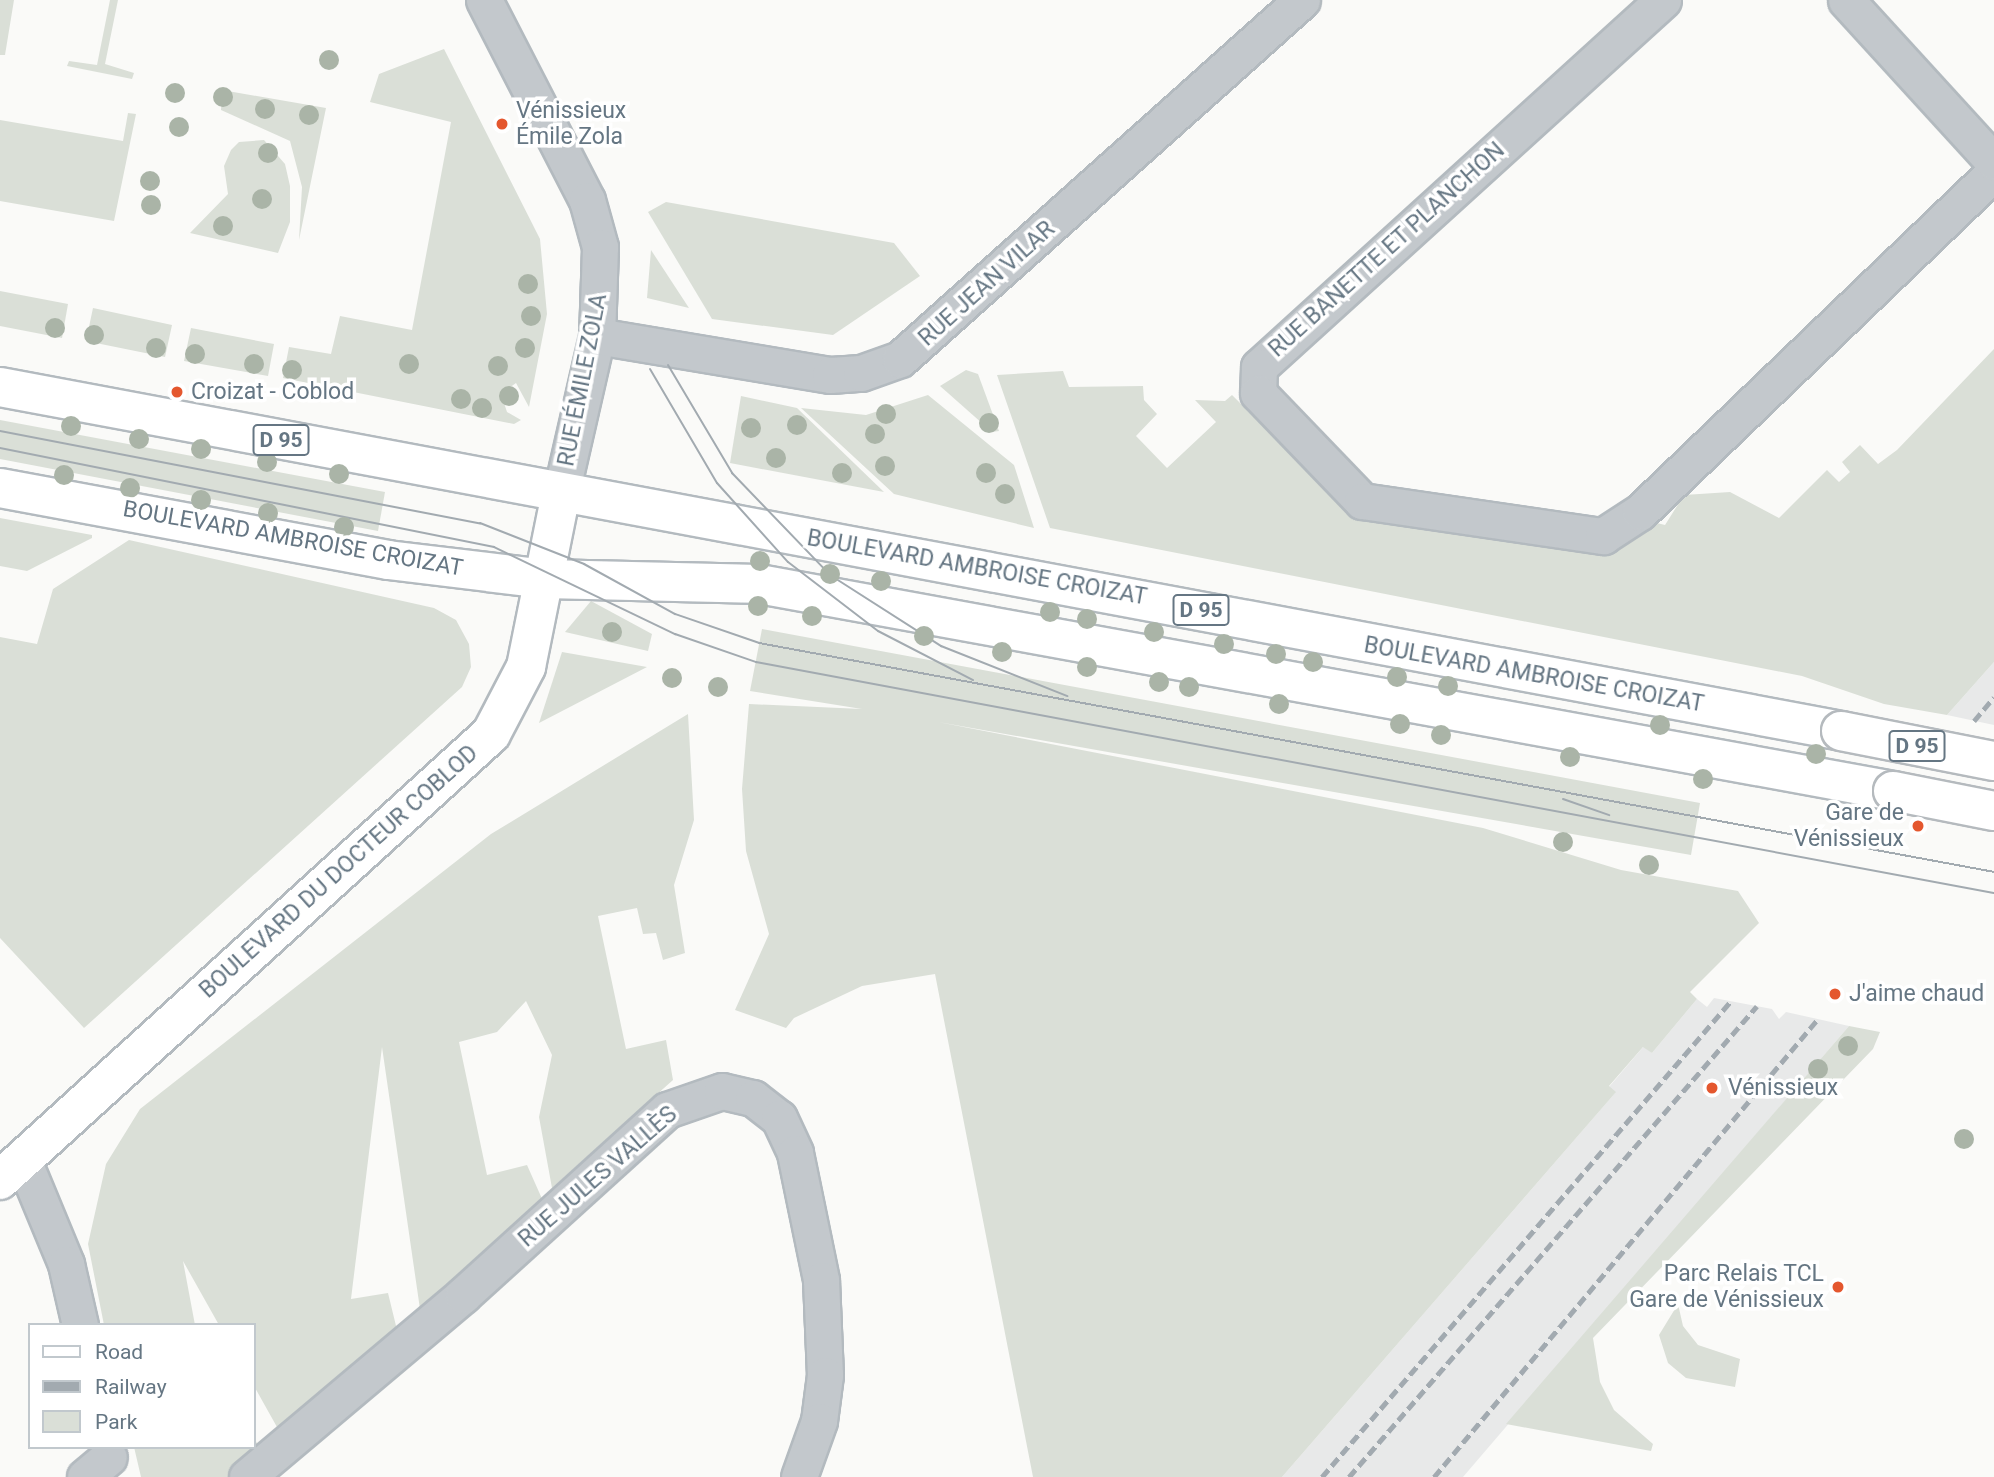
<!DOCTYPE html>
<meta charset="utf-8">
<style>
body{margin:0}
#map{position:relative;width:1994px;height:1477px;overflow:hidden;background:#fafaf8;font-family:Roboto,sans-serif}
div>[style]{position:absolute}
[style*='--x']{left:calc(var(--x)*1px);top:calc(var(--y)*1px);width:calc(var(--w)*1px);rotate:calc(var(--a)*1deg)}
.built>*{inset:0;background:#e8e9e9}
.green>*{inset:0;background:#dadfd7}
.roads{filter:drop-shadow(2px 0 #b3babf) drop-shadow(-2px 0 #b3babf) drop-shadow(0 2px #b3babf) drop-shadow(0 -2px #b3babf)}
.street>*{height:35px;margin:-17.5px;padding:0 17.5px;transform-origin:17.5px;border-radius:17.5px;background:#c3c8cc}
.secondary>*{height:38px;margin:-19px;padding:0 19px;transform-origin:19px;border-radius:19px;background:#fff}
.primary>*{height:38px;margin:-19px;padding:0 19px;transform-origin:19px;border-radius:19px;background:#fff}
.tram>*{height:2px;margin:-1px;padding:0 1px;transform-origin:1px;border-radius:1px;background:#a2aab0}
.rail>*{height:5px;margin-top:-2.5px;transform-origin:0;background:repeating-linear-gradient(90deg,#a2aab0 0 10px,transparent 0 15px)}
.bridges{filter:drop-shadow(2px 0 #b5babe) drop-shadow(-2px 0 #b5babe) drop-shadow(0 2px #b5babe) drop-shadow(0 -2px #b5babe)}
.primary-bridge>*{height:38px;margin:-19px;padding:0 19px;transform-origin:19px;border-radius:19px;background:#fff}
.trees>*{width:20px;height:20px;margin:-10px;border-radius:50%;background:#aab4a7}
.dots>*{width:19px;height:19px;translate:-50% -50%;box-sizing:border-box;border:4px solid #fff;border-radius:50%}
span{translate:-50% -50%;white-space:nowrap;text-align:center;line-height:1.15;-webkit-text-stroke:7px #fff;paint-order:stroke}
.shield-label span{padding:2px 5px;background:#fff;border:2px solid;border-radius:5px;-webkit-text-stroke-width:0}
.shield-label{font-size:21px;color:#657683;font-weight:700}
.poi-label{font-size:23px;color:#657683}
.left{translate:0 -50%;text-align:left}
.right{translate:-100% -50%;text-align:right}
.street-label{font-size:23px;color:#657683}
.legend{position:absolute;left:28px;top:1323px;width:228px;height:126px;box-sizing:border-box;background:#fff;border:2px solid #c1c8cd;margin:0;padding:9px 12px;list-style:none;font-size:21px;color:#657683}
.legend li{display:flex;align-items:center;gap:14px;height:35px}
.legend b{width:35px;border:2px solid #c1c8cd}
</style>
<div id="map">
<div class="built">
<div style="clip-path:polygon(1994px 662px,1994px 725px,1947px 715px)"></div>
<div style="clip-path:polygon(1714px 998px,1772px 1009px,1779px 1019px,1786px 1012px,1849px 1026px,1463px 1477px,1282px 1477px,1615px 1093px,1609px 1087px,1644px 1046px,1652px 1053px,1697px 999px,1707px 1007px)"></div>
</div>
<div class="green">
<div style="clip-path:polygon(0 0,14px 0,5px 55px,0 55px)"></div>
<div style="clip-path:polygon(110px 0,118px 0,105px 64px,134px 73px,132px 79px,67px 66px,69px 61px,97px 65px)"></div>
<div style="clip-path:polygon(444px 49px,540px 239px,547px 314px,529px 407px,516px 383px,501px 394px,507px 412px,521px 420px,514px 424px,283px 378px,289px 347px,331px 354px,340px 316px,412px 330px,451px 122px,370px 102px,379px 74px)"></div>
<div style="clip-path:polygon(222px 90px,326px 108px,299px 240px,302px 187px,290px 141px,221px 110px)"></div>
<div style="clip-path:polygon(128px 113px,136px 114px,114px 221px,0 201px,0 120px,123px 141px)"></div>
<div style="clip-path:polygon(264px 140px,285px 164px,290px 186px,290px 222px,278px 253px,190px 233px,228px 194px,224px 166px,231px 150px,239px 142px)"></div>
<div style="clip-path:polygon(666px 202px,894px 243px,920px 276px,833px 335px,712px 319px,648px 212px)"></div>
<div style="clip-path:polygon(651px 250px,689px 308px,647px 298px)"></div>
<div style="clip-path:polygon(0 291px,68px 304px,62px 338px,0 326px)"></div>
<div style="clip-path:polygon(93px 308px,172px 325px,165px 357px,86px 341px)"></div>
<div style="clip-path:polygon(191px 328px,274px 344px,268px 376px,184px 361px)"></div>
<div style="clip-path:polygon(1994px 349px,1994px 662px,1947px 715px,1884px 704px,1802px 676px,1050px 528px,997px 375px,1063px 371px,1069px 387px,1143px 386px,1144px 400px,1157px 414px,1136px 436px,1167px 468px,1216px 422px,1195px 400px,1225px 401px,1232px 395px,1345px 507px,1361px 512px,1361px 520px,1608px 553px,1653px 522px,1665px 525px,1684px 495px,1730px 492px,1779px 518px,1827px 470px,1839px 482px,1850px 472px,1842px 462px,1860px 445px,1878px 464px,1897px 450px)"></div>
<div style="clip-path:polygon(966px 370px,978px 374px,999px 431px,992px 432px,940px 386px)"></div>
<div style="clip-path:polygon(928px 395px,1014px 465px,1034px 528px,894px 494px,801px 408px,866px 415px)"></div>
<div style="clip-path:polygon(741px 396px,797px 408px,884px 492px,730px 463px)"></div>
<div style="clip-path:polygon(0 420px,385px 492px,378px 531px,0 459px)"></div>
<div style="clip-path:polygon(0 518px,92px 535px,92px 538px,27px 571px,0 566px)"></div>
<div style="clip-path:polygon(129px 540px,434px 608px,456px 620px,469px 644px,471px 667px,462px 687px,84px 1028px,0 938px,0 637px,37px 644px,53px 589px)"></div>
<div style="clip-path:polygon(591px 601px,652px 634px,648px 651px,565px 632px)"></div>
<div style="clip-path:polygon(762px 629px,1700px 803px,1691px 855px,938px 722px,1483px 828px,1621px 870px,1738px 891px,1759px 923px,1690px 992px,1697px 999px,1652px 1053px,1643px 1047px,1609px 1086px,1616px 1092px,1282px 1477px,1033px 1477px,935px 974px,862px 986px,794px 1018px,786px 1028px,735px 1010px,769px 934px,746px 851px,742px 789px,749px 704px,862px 709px,750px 691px)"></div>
<div style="clip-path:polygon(562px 652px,647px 667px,539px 723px)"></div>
<div style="clip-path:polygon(688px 714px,694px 820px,674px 885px,685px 953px,663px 960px,656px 933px,643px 934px,637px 908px,598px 916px,626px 1049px,666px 1040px,673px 1080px,552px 1188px,539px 1117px,552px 1055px,526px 1001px,497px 1032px,459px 1042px,487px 1175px,527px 1165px,543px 1201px,421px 1316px,382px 1047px,351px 1299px,388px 1293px,398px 1334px,282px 1436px,254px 1386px,254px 1325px,219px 1325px,183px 1261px,195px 1325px,104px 1325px,88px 1244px,106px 1164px,140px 1109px,491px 834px)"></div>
<div style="clip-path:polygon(1849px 1026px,1880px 1032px,1873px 1049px,1593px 1338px,1600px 1382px,1614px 1410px,1653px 1444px,1651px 1451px,1506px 1424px)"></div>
<div style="clip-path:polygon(1678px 1304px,1683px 1326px,1698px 1345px,1740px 1359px,1735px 1387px,1686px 1378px,1668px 1363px,1659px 1335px)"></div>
<div style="clip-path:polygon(254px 1437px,260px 1450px,232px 1477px,141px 1477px,134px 1447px,254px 1447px)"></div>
</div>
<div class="roads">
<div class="street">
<div style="--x:484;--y:0;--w:225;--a:62.8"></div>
<div style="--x:587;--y:200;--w:49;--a:74.5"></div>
<div style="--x:600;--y:247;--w:89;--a:91.9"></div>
<div style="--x:597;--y:336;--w:161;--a:102.9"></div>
<div style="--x:1663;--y:0;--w:546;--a:137.75"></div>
<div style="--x:1259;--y:367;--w:26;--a:92"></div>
<div style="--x:1258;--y:393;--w:150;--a:46.1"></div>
<div style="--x:1362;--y:501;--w:244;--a:8.3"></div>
<div style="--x:1603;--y:536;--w:44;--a:-33"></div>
<div style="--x:1640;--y:512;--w:490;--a:-43.8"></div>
<div style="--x:1846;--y:0;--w:219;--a:47.6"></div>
<div style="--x:597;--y:336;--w:236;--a:9.5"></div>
<div style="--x:830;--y:375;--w:31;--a:-4"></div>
<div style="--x:861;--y:373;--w:41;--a:-19.7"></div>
<div style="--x:900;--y:359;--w:539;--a:-41.77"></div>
<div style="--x:23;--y:1160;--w:113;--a:67.5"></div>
<div style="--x:66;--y:1264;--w:63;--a:77.1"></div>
<div style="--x:85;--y:1477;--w:31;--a:-40"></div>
<div style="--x:247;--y:1477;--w:282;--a:-40.1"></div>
<div style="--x:463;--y:1295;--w:275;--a:-42.2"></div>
<div style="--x:667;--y:1110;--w:58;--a:-19.1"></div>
<div style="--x:722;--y:1091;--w:32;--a:13"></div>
<div style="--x:753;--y:1098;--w:33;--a:38"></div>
<div style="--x:779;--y:1118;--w:38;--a:65"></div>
<div style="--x:795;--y:1153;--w:130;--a:78.4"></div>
<div style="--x:821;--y:1280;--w:95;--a:87.6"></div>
<div style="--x:825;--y:1375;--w:46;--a:97.4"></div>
<div style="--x:819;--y:1421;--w:59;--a:109.7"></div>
</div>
<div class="secondary">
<div style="--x:0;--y:1180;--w:663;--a:-42.25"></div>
<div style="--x:491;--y:734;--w:76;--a:-62.4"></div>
<div style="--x:526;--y:667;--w:177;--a:-78.6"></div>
</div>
<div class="primary">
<div style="--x:0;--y:387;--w:1873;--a:10.58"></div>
<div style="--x:0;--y:488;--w:395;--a:10.5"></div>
<div style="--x:388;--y:560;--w:157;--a:6.9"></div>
<div style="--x:544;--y:579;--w:215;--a:1.3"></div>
<div style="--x:759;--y:584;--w:1153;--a:10.34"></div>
</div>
</div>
<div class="tram">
<div style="--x:668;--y:365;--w:126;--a:59.3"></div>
<div style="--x:732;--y:473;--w:141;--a:46.1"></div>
<div style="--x:830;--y:575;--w:132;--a:32.6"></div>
<div style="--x:941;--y:646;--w:136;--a:21.6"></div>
<div style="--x:650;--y:369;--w:132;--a:59.6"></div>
<div style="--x:717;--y:483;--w:106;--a:48.1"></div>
<div style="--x:788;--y:562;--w:113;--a:37.5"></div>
<div style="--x:878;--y:631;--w:107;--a:27.3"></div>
<div style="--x:0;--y:431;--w:489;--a:10.9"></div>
<div style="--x:480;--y:523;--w:112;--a:21.5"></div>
<div style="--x:584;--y:564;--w:104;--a:28.8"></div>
<div style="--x:675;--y:614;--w:89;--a:19"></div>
<div style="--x:759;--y:643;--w:1256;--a:10.5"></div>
<div style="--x:0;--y:448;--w:504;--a:11.33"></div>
<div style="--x:494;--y:547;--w:201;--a:25.7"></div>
<div style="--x:675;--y:634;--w:86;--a:19.1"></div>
<div style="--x:756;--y:662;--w:1259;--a:10.57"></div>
<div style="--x:1563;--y:799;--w:49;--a:19.2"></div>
</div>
<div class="rail">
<div style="--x:1974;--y:721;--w:31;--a:-50"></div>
<div style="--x:1322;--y:1477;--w:628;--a:-49.33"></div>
<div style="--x:1349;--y:1477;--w:623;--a:-49.1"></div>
<div style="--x:1434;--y:1477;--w:596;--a:-50.03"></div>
</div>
<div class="bridges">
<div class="primary-bridge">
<div style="--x:1841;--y:731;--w:156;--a:11.1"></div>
<div style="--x:1893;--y:791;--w:103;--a:11.2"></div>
</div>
</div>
<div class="trees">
<div style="left:329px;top:60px"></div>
<div style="left:175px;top:93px"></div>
<div style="left:223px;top:97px"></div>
<div style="left:265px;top:109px"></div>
<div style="left:309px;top:115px"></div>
<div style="left:179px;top:127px"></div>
<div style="left:268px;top:153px"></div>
<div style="left:150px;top:181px"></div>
<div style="left:262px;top:199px"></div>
<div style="left:151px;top:205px"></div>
<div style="left:223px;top:226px"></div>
<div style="left:528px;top:284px"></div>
<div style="left:531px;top:316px"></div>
<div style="left:55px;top:328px"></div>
<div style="left:94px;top:335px"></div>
<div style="left:156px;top:348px"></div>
<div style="left:525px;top:348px"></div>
<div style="left:195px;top:354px"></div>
<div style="left:254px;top:364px"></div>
<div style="left:409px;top:364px"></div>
<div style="left:498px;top:366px"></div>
<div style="left:292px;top:370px"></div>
<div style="left:509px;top:396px"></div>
<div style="left:461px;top:399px"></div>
<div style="left:482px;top:408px"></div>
<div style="left:886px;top:414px"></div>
<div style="left:989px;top:423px"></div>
<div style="left:797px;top:425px"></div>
<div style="left:71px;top:426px"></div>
<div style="left:751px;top:428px"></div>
<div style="left:875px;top:434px"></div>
<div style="left:139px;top:439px"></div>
<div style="left:201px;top:449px"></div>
<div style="left:776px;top:458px"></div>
<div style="left:267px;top:462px"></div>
<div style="left:885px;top:466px"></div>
<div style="left:842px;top:473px"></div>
<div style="left:986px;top:473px"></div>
<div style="left:339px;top:474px"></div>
<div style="left:64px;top:475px"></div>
<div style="left:130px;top:488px"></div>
<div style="left:1005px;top:494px"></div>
<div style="left:201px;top:500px"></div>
<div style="left:268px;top:513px"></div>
<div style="left:344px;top:527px"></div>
<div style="left:760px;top:561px"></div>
<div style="left:830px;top:574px"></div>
<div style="left:881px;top:581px"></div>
<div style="left:758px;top:606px"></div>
<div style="left:1050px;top:612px"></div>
<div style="left:812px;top:616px"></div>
<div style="left:1087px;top:619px"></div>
<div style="left:612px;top:632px"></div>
<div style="left:1154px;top:632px"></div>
<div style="left:924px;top:636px"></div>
<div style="left:1224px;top:644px"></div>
<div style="left:1002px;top:652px"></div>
<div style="left:1276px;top:654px"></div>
<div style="left:1313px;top:662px"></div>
<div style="left:1087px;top:667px"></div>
<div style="left:1397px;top:677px"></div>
<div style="left:672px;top:678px"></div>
<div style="left:1159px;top:682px"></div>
<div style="left:1448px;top:686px"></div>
<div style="left:718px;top:687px"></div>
<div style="left:1189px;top:687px"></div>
<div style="left:1279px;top:704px"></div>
<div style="left:1400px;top:724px"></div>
<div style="left:1660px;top:725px"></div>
<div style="left:1441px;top:735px"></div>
<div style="left:1816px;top:754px"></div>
<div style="left:1570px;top:757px"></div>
<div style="left:1703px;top:779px"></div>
<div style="left:1563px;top:842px"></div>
<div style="left:1649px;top:865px"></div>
<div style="left:1848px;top:1046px"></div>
<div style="left:1818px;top:1069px"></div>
<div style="left:1964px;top:1139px"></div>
</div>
<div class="dots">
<div style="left:502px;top:124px;background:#e4572e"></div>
<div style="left:177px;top:392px;background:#e4572e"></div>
<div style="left:1918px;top:826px;background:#e4572e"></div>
<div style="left:1835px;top:994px;background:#e4572e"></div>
<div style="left:1712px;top:1088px;background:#e4572e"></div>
<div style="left:1838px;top:1287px;background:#e4572e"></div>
</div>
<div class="shield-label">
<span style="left:281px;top:440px">D 95</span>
<span style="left:1201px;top:610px">D 95</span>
<span style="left:1917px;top:746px">D 95</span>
</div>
<div class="poi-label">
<span class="left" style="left:516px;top:124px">Vénissieux<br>Émile Zola</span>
<span class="left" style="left:191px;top:392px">Croizat - Coblod</span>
<span class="right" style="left:1904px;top:826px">Gare de<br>Vénissieux</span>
<span class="left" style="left:1849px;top:994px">J'aime chaud</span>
<span class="left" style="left:1728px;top:1088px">Vénissieux</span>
<span class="right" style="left:1824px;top:1287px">Parc Relais TCL<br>Gare de Vénissieux</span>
</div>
<div class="street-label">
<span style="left:1387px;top:250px;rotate:-42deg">RUE BANETTE ET PLANCHON</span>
<span style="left:987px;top:284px;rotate:-42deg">RUE JEAN VILAR</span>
<span style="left:583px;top:380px;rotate:-79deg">RUE ÉMILE ZOLA</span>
<span style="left:293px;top:539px;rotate:10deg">BOULEVARD AMBROISE CROIZAT</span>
<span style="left:977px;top:568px;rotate:10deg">BOULEVARD AMBROISE CROIZAT</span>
<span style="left:1534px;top:675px;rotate:10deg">BOULEVARD AMBROISE CROIZAT</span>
<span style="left:339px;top:872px;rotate:-42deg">BOULEVARD DU DOCTEUR COBLOD</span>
<span style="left:598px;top:1177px;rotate:-41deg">RUE JULES VALLÈS</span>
</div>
<ul class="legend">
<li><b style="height:9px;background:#fff"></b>Road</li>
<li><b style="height:9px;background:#a2aab0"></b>Railway</li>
<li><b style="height:19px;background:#dadfd7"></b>Park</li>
</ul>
</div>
